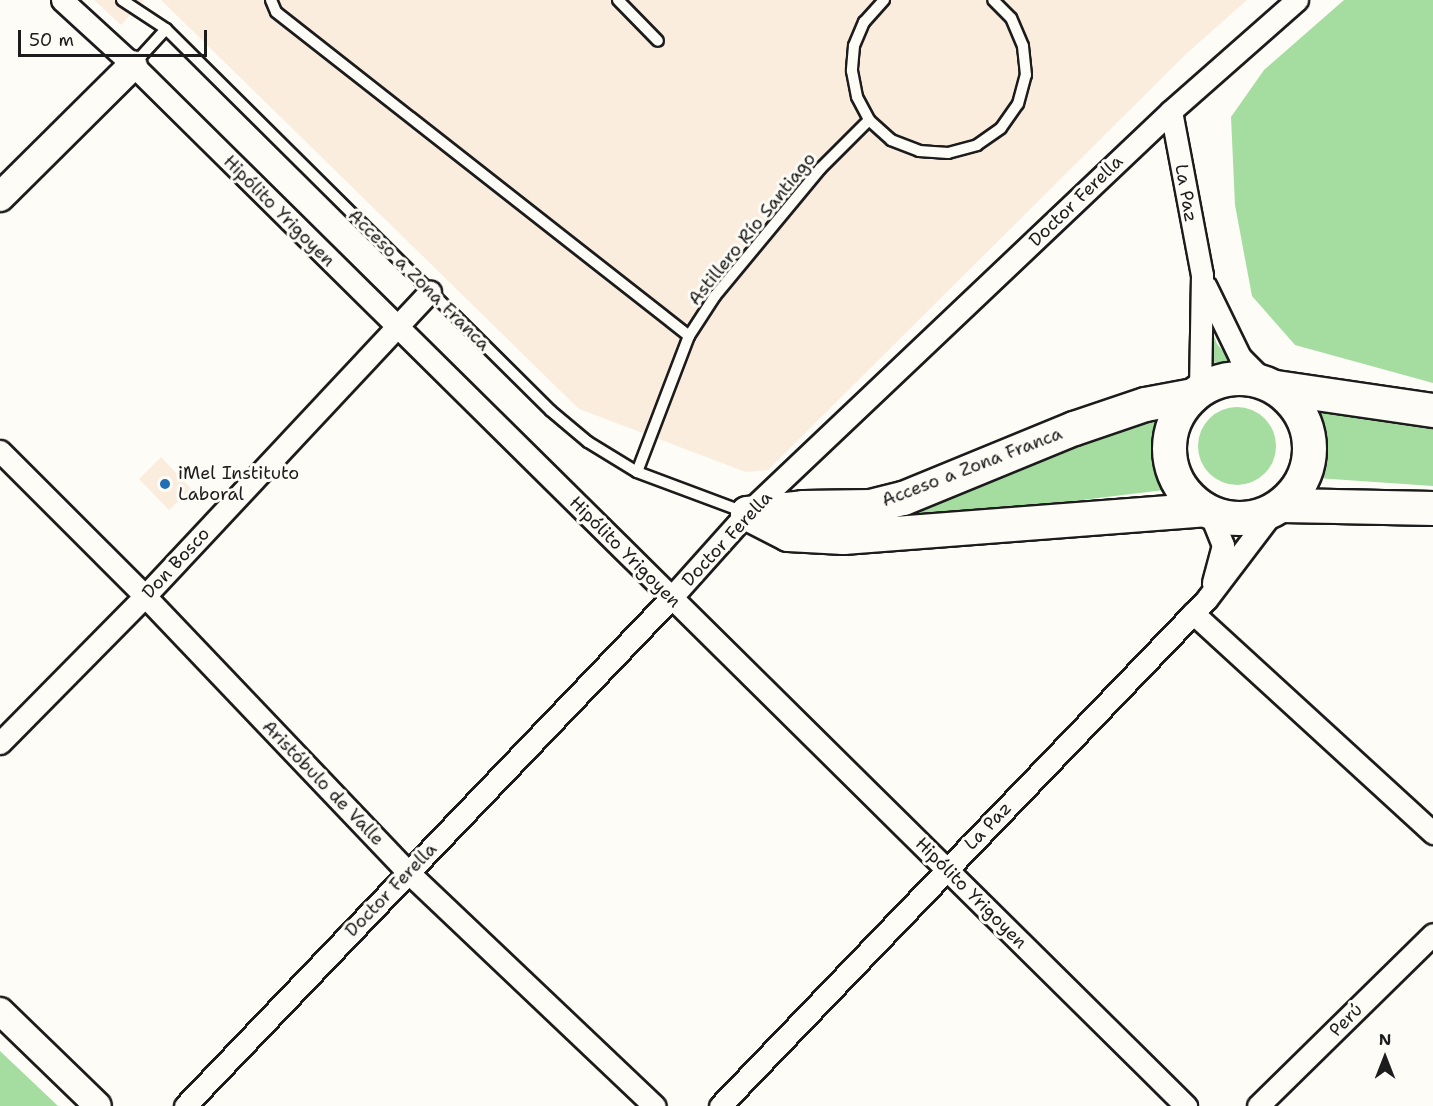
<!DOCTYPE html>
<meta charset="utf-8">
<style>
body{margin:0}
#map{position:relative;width:1433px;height:1106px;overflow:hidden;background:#fdfcf7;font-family:"Shantell Sans",sans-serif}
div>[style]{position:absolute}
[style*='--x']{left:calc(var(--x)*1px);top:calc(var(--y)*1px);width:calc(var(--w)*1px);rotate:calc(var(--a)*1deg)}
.built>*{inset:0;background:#fbedde}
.green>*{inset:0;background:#a5dca0}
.round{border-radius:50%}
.roads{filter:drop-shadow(2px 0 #1c1c1c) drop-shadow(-2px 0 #1c1c1c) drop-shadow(0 2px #1c1c1c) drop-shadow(0 -2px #1c1c1c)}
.service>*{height:10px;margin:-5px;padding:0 5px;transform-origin:5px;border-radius:5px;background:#fdfcf7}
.minor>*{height:21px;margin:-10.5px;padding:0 10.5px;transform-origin:10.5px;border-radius:10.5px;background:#fdfcf7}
.tertiary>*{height:26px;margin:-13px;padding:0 13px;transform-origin:13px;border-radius:13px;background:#fdfcf7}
.secondary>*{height:28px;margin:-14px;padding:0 14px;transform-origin:14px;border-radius:14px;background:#fdfcf7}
.primary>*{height:33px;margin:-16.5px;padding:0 16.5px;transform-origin:16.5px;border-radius:16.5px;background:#fdfcf7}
.primary>.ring{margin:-16.5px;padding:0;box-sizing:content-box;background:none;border:33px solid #fdfcf7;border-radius:50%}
.dots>*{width:16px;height:16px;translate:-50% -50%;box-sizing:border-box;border:3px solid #fdfcf7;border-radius:50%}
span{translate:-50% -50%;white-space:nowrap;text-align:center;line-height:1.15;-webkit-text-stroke:6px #fdfcf7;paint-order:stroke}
.street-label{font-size:18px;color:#1c1c1c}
.poi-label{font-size:18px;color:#1c1c1c}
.left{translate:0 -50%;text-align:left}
.north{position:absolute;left:1355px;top:1028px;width:60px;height:60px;-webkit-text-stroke:4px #fdfcf7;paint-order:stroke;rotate:0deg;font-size:16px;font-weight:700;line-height:24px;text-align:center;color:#1c1c1c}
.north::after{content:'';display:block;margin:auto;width:21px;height:27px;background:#1c1c1c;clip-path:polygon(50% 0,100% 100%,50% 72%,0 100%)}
.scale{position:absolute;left:18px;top:30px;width:189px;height:27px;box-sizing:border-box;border:3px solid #1c1c1c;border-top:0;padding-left:8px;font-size:18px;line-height:21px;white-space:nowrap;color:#1c1c1c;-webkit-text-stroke:4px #fdfcf7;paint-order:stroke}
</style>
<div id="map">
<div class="built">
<div style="clip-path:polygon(94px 0,144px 0,121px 25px)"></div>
<div style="clip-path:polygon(161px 0,1247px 0,1186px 54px,768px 470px,746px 472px,579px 409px)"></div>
<div style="clip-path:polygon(161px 457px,191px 489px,169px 510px,139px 479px)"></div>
</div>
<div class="green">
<div style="clip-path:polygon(1344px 0,1433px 0,1433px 383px,1295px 345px,1252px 296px,1235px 205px,1231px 117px,1264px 70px)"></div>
<div style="clip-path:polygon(1207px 317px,1217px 344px,1232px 362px,1207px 363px)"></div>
<div style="clip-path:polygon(1312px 404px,1433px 424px,1433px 486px,1317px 478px,1320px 426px)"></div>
<div class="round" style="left:1198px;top:407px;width:78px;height:78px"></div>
<div style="clip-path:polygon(1157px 413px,1152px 439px,1155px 465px,1164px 490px,926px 519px,857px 519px,1014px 469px)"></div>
<div style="clip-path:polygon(0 1051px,58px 1106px,0 1106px)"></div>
</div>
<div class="roads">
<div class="service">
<div style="--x:122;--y:0;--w:53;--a:33.4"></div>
<div style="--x:166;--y:29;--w:542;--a:44.78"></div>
<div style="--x:551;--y:411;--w:48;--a:40"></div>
<div style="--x:588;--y:442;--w:57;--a:31.5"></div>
<div style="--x:637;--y:472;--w:114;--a:20.5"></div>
<div style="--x:271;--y:0;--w:13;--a:67"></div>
<div style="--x:276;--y:12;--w:525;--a:38.11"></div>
<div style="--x:618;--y:0;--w:57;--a:45.7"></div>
<div style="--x:884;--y:0;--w:30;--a:132"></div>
<div style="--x:864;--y:22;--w:26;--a:113"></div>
<div style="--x:854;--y:46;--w:25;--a:95"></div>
<div style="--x:852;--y:71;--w:26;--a:79"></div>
<div style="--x:857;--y:97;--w:26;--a:62"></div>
<div style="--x:869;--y:120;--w:30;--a:42"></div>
<div style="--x:891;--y:140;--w:30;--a:21"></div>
<div style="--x:919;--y:151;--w:29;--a:4"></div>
<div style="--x:948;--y:153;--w:30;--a:-15"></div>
<div style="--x:977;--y:145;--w:29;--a:-35"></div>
<div style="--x:1001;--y:128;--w:29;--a:-55"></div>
<div style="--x:1018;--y:104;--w:30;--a:-75"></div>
<div style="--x:1026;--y:75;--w:29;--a:-96"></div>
<div style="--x:1023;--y:46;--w:30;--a:-113"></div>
<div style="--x:1011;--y:18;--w:25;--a:-135"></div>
<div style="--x:134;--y:64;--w:47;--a:-47.6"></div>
<div style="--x:637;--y:472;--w:146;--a:-69.1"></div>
<div style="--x:689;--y:336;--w:48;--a:-57"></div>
<div style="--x:715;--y:296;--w:165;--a:-50.4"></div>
<div style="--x:820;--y:169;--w:69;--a:-45"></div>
</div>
<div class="minor">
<div style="--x:62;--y:0;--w:96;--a:42.5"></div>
<div style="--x:133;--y:65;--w:1481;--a:44.67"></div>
<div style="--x:1171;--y:111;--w:167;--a:79.3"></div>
<div style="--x:1202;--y:275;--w:115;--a:91"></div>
<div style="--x:1206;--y:287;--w:78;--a:64.1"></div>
<div style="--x:1240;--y:357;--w:37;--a:45"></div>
<div style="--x:0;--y:451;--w:205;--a:45"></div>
<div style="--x:145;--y:596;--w:381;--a:46.4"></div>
<div style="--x:408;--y:872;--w:340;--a:43.5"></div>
<div style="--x:1210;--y:513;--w:35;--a:68"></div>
<div style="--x:1223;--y:545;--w:39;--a:105"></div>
<div style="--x:1193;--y:613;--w:326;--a:42.5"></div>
<div style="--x:0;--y:743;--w:206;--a:-45.4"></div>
<div style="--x:145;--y:596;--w:417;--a:-46.9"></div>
<div style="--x:185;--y:1106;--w:703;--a:-46.27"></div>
<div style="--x:671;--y:598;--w:114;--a:-48.2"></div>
<div style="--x:747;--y:513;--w:584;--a:-43.47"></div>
<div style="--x:1171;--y:111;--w:168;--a:-41.4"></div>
<div style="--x:720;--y:1106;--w:702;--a:-46.16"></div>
<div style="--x:1206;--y:600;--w:114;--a:-52.8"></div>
<div style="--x:1258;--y:1106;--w:245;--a:-44.5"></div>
</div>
<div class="tertiary">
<div style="--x:0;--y:1011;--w:136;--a:44.1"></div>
</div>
<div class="secondary">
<div style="--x:0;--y:197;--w:187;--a:-44.8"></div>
</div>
<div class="primary">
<div class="ring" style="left:1169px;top:378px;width:107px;height:107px"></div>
<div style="--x:1275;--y:387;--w:160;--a:8.3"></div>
<div style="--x:1282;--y:505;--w:151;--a:1.1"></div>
<div style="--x:747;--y:513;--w:56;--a:-6.1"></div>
<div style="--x:803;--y:507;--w:67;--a:-0.9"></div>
<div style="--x:870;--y:506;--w:34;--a:-14"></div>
<div style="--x:903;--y:498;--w:185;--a:-22.3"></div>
<div style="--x:1074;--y:428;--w:75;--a:-18.7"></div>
<div style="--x:1145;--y:404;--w:49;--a:-10.6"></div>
<div style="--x:747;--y:513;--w:46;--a:27.1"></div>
<div style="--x:788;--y:534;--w:55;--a:3.1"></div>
<div style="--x:843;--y:537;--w:362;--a:-4.4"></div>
</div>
</div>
<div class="dots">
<div style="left:165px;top:484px;background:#1f6fb2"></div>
</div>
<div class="street-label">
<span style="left:1186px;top:193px;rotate:80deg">La Paz</span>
<span style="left:1076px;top:201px;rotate:-44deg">Doctor Ferella</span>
<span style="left:279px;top:211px;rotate:45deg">Hipólito Yrigoyen</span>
<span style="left:752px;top:229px;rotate:-51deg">Astillero Río Santiago</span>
<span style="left:419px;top:280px;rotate:45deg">Acceso a Zona Franca</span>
<span style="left:972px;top:467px;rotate:-21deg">Acceso a Zona Franca</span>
<span style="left:727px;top:539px;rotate:-47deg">Doctor Ferella</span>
<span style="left:625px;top:552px;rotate:45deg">Hipólito Yrigoyen</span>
<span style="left:176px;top:563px;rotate:-47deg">Don Bosco</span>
<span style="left:323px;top:783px;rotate:46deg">Aristóbulo de Valle</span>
<span style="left:988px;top:826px;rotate:-46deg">La Paz</span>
<span style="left:391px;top:890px;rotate:-46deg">Doctor Ferella</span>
<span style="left:971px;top:893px;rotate:45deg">Hipólito Yrigoyen</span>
<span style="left:1346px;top:1020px;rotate:-45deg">Perú</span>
</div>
<div class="poi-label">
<span class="left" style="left:178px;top:484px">iMel Instituto<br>Laboral</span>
</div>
<div class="north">N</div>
<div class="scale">50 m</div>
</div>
